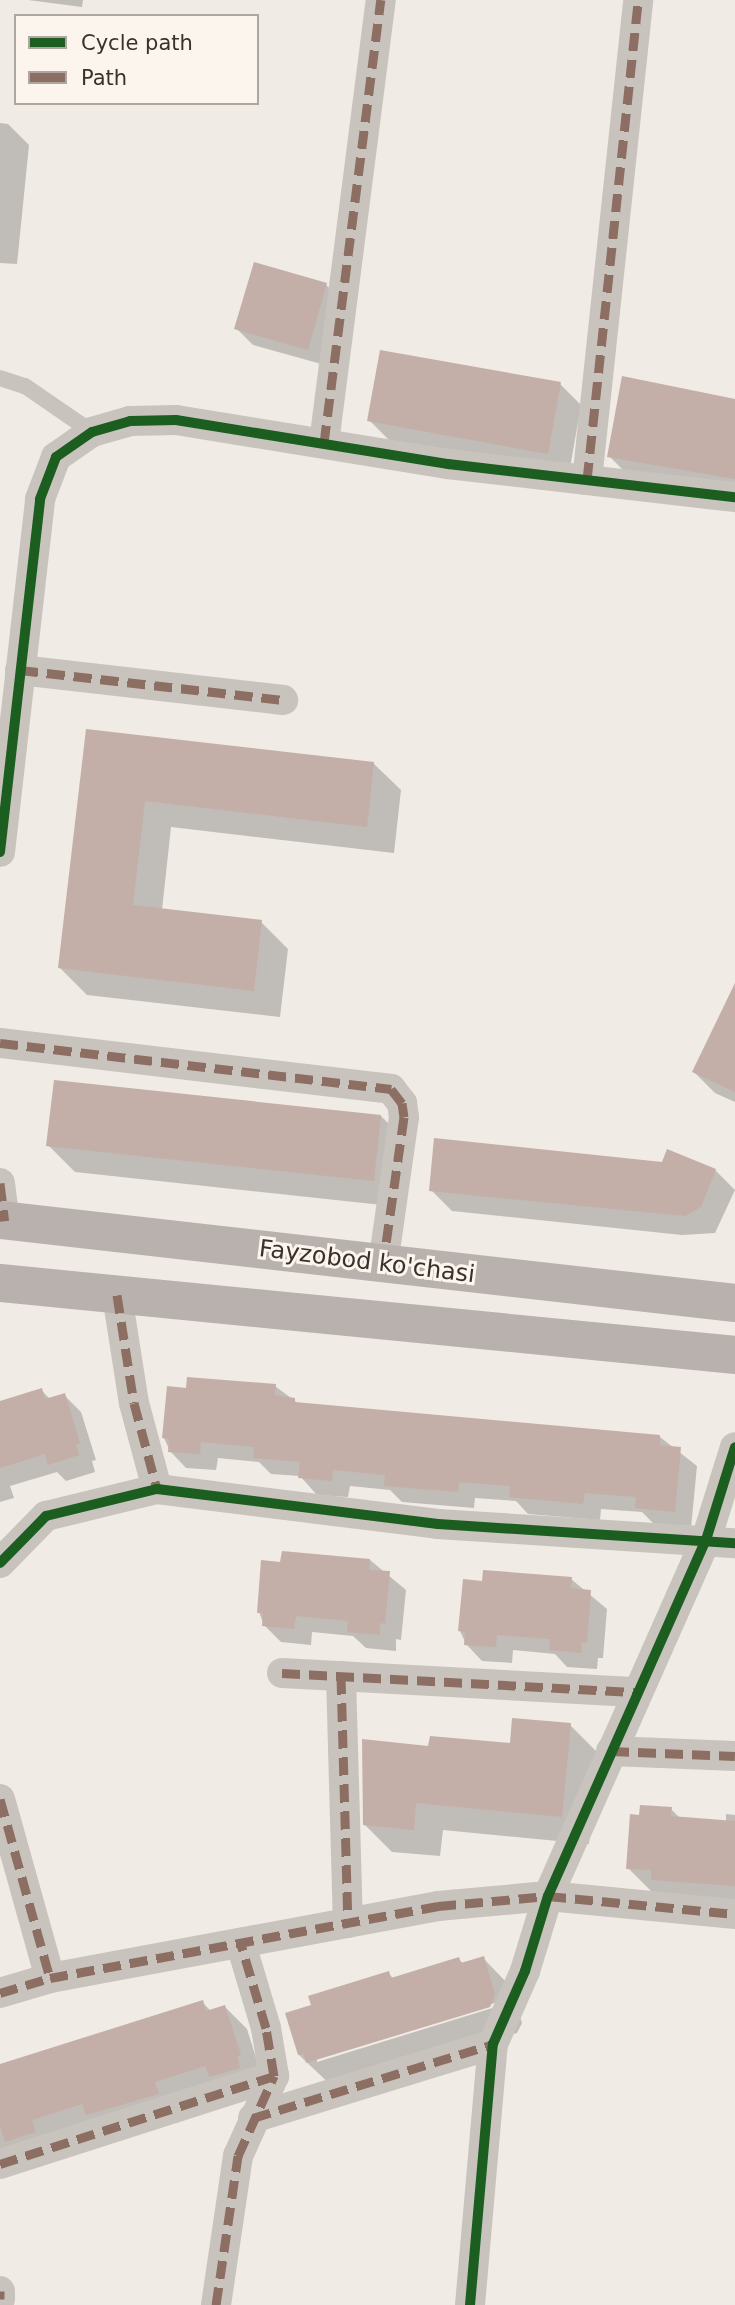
<!DOCTYPE html>
<style>
body{margin:0}
#map{position:relative;width:735px;height:2305px;overflow:hidden;background:#f0ebe5;font-family:"DejaVu Sans",sans-serif}
div>[style]{position:absolute}
[style*='--x']{left:calc(var(--x)*1px);top:calc(var(--y)*1px);width:calc(var(--w)*1px);rotate:calc(var(--a)*1deg)}
.shadow>*{inset:0;background:#0003}
.building>*{inset:0;background:#c3afa7}
.lane>*{height:16px;margin:-8px;padding:0 8px;transform-origin:8px;border-radius:8px;background:#c9c3be}
.street>*{height:30px;margin:-15px;padding:0 15px;transform-origin:15px;border-radius:15px;background:#c9c3be}
.primary>*{height:38px;margin:-19px;padding:0 19px;transform-origin:19px;border-radius:19px;background:#b8b1ad}
.quiet>*{height:9px;margin-top:-4.5px;transform-origin:0;background:repeating-linear-gradient(90deg,#8d6e63 0 18px,transparent 0 27px)}
.cycleway>*{height:10px;margin:-5px;padding:0 5px;transform-origin:5px;border-radius:5px;background:#1b5e20}
span{translate:-50% -50%;white-space:nowrap;text-align:center;line-height:1.15;-webkit-text-stroke:6px #fbf5ee;paint-order:stroke}
.street-label{font-size:24px;color:#3b302b}
.legend{position:absolute;left:14px;top:14px;width:245px;height:91px;box-sizing:border-box;background:#fbf5ee;border:2px solid #aea6a0;margin:0;padding:9px 12px;list-style:none;font-size:21px;color:#3b302b}
.legend li{display:flex;align-items:center;gap:14px;height:35px}
.legend b{width:35px;border:2px solid #aea6a0}
</style>
<div id="map">
<div class="shadow">
<div style="clip-path:polygon(28px 0,83px 0,82px 7px)"></div>
<div style="clip-path:polygon(0 123px,8px 124px,29px 145px,17px 264px,0 263px)"></div>
<div style="clip-path:polygon(326px 285px,343px 301px,325px 365px,253px 345px,236px 328px)"></div>
<div style="clip-path:polygon(560px 384px,581px 405px,569px 474px,390px 441px,369px 420px)"></div>
<div style="clip-path:polygon(735px 401px,735px 494px,628px 475px,609px 456px)"></div>
<div style="clip-path:polygon(87px 731px,373px 763px,401px 790px,394px 853px,171px 827px,162px 910px,261px 922px,288px 949px,280px 1017px,87px 995px,59px 967px)"></div>
<div style="clip-path:polygon(735px 988px,735px 1102px,715px 1093px,694px 1072px)"></div>
<div style="clip-path:polygon(381px 1116px,408px 1143px,401px 1207px,75px 1172px,48px 1145px)"></div>
<div style="clip-path:polygon(715px 1170px,735px 1190px,715px 1233px,682px 1235px,452px 1211px,431px 1190px)"></div>
<div style="clip-path:polygon(275px 1386px,299px 1404px,660px 1437px,697px 1466px,691px 1528px,654px 1524px,642px 1512px,601px 1509px,600px 1520px,528px 1514px,516px 1501px,475px 1498px,474px 1508px,402px 1502px,390px 1490px,350px 1486px,348px 1497px,317px 1495px,300px 1476px,271px 1474px,259px 1462px,218px 1458px,216px 1470px,186px 1468px,170px 1451px,164px 1438px,188px 1390px)"></div>
<div style="clip-path:polygon(41px 1390px,50px 1399px,64px 1395px,81px 1412px,96px 1460px,92px 1461px,95px 1472px,66px 1481px,57px 1472px,10px 1486px,14px 1498px,0 1502px,0 1403px)"></div>
<div style="clip-path:polygon(370px 1560px,406px 1590px,401px 1640px,396px 1639px,396px 1651px,366px 1648px,353px 1636px,312px 1632px,311px 1645px,281px 1642px,264px 1625px,259px 1612px,282px 1564px)"></div>
<div style="clip-path:polygon(571px 1579px,607px 1609px,603px 1658px,598px 1658px,597px 1669px,567px 1667px,555px 1654px,513px 1650px,512px 1663px,482px 1661px,466px 1644px,460px 1631px,484px 1582px)"></div>
<div style="clip-path:polygon(570px 1725px,597px 1752px,589px 1844px,443px 1830px,440px 1856px,392px 1852px,364px 1824px,430px 1748px,512px 1745px)"></div>
<div style="clip-path:polygon(671px 1809px,681px 1819px,726px 1822px,726px 1814px,735px 1815px,735px 1911px,655px 1895px,628px 1868px,641px 1817px)"></div>
<div style="clip-path:polygon(evenodd,483px 1958px,510px 1986px,522px 2023px,517px 2033px,335px 2089px,299px 2055px,313px 2006px,388px 1973px,394px 1979px,458px 1959px,464px 1964px,483px 1958px,498px 2002px,499px 2006px,317px 2062px,317px 2058px,498px 2002px)"></div>
<div style="clip-path:polygon(202px 2002px,211px 2011px,225px 2007px,247px 2029px,262px 2077px,0 2171px,0 2065px)"></div>
</div>
<div class="building">
<div style="clip-path:polygon(254px 262px,327px 283px,308px 350px,234px 329px)"></div>
<div style="clip-path:polygon(380px 350px,561px 382px,548px 454px,367px 421px)"></div>
<div style="clip-path:polygon(622px 376px,735px 399px,735px 479px,607px 457px)"></div>
<div style="clip-path:polygon(86px 729px,374px 762px,367px 827px,145px 801px,133px 905px,262px 920px,254px 991px,58px 968px)"></div>
<div style="clip-path:polygon(735px 983px,735px 1092px,692px 1072px)"></div>
<div style="clip-path:polygon(54px 1080px,381px 1115px,374px 1181px,46px 1146px)"></div>
<div style="clip-path:polygon(434px 1138px,662px 1162px,667px 1149px,716px 1169px,701px 1207px,685px 1216px,429px 1191px)"></div>
<div style="clip-path:polygon(187px 1377px,276px 1384px,275px 1395px,295px 1398px,295px 1402px,660px 1435px,660px 1445px,681px 1447px,675px 1512px,635px 1508px,636px 1497px,585px 1493px,583px 1504px,509px 1497px,510px 1486px,459px 1482px,458px 1492px,384px 1486px,385px 1475px,333px 1470px,332px 1481px,298px 1478px,300px 1462px,253px 1458px,254px 1447px,201px 1442px,200px 1454px,168px 1452px,169px 1439px,162px 1438px,167px 1386px,186px 1388px)"></div>
<div style="clip-path:polygon(42px 1388px,45px 1399px,65px 1393px,80px 1443px,76px 1445px,79px 1455px,48px 1465px,45px 1454px,0 1468px,0 1401px)"></div>
<div style="clip-path:polygon(282px 1551px,370px 1559px,369px 1570px,390px 1571px,385px 1624px,380px 1623px,380px 1635px,347px 1632px,348px 1621px,296px 1616px,294px 1629px,262px 1626px,263px 1613px,257px 1613px,261px 1560px,280px 1562px)"></div>
<div style="clip-path:polygon(483px 1570px,572px 1577px,571px 1588px,591px 1590px,587px 1643px,582px 1642px,581px 1653px,549px 1650px,550px 1639px,497px 1635px,496px 1647px,464px 1645px,465px 1632px,458px 1631px,463px 1579px,482px 1581px)"></div>
<div style="clip-path:polygon(512px 1718px,571px 1723px,562px 1817px,416px 1803px,414px 1830px,363px 1825px,362px 1739px,428px 1746px,430px 1736px,510px 1743px)"></div>
<div style="clip-path:polygon(640px 1805px,672px 1807px,671px 1816px,735px 1821px,735px 1886px,651px 1880px,651px 1870px,626px 1869px,630px 1814px,639px 1815px)"></div>
<div style="clip-path:polygon(484px 1956px,495px 1995px,490px 2007px,306px 2063px,304px 2054px,298px 2055px,285px 2013px,311px 2005px,308px 1996px,389px 1971px,391px 1978px,459px 1957px,461px 1963px)"></div>
<div style="clip-path:polygon(203px 2000px,206px 2011px,225px 2005px,241px 2055px,237px 2057px,240px 2068px,209px 2077px,205px 2066px,155px 2082px,159px 2094px,86px 2115px,82px 2104px,32px 2120px,36px 2132px,5px 2142px,0 2127px,0 2064px)"></div>
</div>
<div class="lane">
<div style="--x:0;--y:378;--w:26;--a:18"></div>
<div style="--x:25;--y:386;--w:81;--a:34.5"></div>
</div>
<div class="street">
<div style="--x:324;--y:443;--w:447;--a:-82.7"></div>
<div style="--x:587;--y:480;--w:483;--a:-83.9"></div>
<div style="--x:20;--y:670;--w:265;--a:6.5"></div>
<div style="--x:0;--y:852;--w:355;--a:-83.5"></div>
<div style="--x:40;--y:499;--w:45;--a:-69.1"></div>
<div style="--x:56;--y:457;--w:44;--a:-34.8"></div>
<div style="--x:92;--y:432;--w:40;--a:-16"></div>
<div style="--x:130;--y:421;--w:46;--a:-1.2"></div>
<div style="--x:176;--y:420;--w:276;--a:9.2"></div>
<div style="--x:448;--y:464;--w:289;--a:6.6"></div>
<div style="--x:0;--y:1043;--w:394;--a:6.7"></div>
<div style="--x:391;--y:1089;--w:18;--a:52"></div>
<div style="--x:402;--y:1103;--w:14;--a:82"></div>
<div style="--x:404;--y:1117;--w:148;--a:98.1"></div>
<div style="--x:0;--y:1183;--w:38;--a:83"></div>
<div style="--x:117;--y:1295;--w:109;--a:81.1"></div>
<div style="--x:134;--y:1403;--w:89;--a:75"></div>
<div style="--x:0;--y:1563;--w:66;--a:-45.6"></div>
<div style="--x:46;--y:1516;--w:114;--a:-13.7"></div>
<div style="--x:157;--y:1489;--w:283;--a:7.1"></div>
<div style="--x:438;--y:1524;--w:298;--a:3.7"></div>
<div style="--x:282;--y:1673;--w:356;--a:3.1"></div>
<div style="--x:341;--y:1676;--w:247;--a:88.4"></div>
<div style="--x:611;--y:1751;--w:124;--a:2.3"></div>
<div style="--x:0;--y:1799;--w:186;--a:74.4"></div>
<div style="--x:0;--y:1993;--w:52;--a:-16.7"></div>
<div style="--x:50;--y:1978;--w:395;--a:-10.5"></div>
<div style="--x:438;--y:1906;--w:110;--a:-5.2"></div>
<div style="--x:548;--y:1896;--w:188;--a:5.5"></div>
<div style="--x:253;--y:2118;--w:251;--a:-17.1"></div>
<div style="--x:0;--y:2164;--w:288;--a:-17.8"></div>
<div style="--x:0;--y:2291;--w:8;--a:90"></div>
<div style="--x:216;--y:2305;--w:151;--a:-81.6"></div>
<div style="--x:238;--y:2156;--w:88;--a:-65.8"></div>
<div style="--x:274;--y:2076;--w:49;--a:-99.5"></div>
<div style="--x:266;--y:2028;--w:88;--a:-106.6"></div>
<div style="--x:470;--y:2305;--w:262;--a:-85"></div>
<div style="--x:493;--y:2044;--w:80;--a:-66.3"></div>
<div style="--x:525;--y:1971;--w:78;--a:-73"></div>
<div style="--x:548;--y:1896;--w:389;--a:-66.1"></div>
<div style="--x:706;--y:1540;--w:97;--a:-72.7"></div>
</div>
<div class="primary">
<div style="--x:0;--y:1220;--w:740;--a:6.44"></div>
<div style="--x:0;--y:1283;--w:739;--a:5.59"></div>
</div>
<div class="quiet">
<div style="--x:324;--y:443;--w:447;--a:-82.7"></div>
<div style="--x:587;--y:480;--w:483;--a:-83.9"></div>
<div style="--x:20;--y:670;--w:265;--a:6.5"></div>
<div style="--x:0;--y:1043;--w:394;--a:6.7"></div>
<div style="--x:391;--y:1089;--w:18;--a:52"></div>
<div style="--x:402;--y:1103;--w:14;--a:82"></div>
<div style="--x:404;--y:1117;--w:148;--a:98.1"></div>
<div style="--x:0;--y:1183;--w:38;--a:83"></div>
<div style="--x:117;--y:1295;--w:109;--a:81.1"></div>
<div style="--x:134;--y:1403;--w:89;--a:75"></div>
<div style="--x:282;--y:1673;--w:356;--a:3.1"></div>
<div style="--x:341;--y:1676;--w:247;--a:88.4"></div>
<div style="--x:611;--y:1751;--w:124;--a:2.3"></div>
<div style="--x:0;--y:1799;--w:186;--a:74.4"></div>
<div style="--x:0;--y:1993;--w:52;--a:-16.7"></div>
<div style="--x:50;--y:1978;--w:395;--a:-10.5"></div>
<div style="--x:438;--y:1906;--w:110;--a:-5.2"></div>
<div style="--x:548;--y:1896;--w:188;--a:5.5"></div>
<div style="--x:253;--y:2118;--w:251;--a:-17.1"></div>
<div style="--x:0;--y:2164;--w:288;--a:-17.8"></div>
<div style="--x:0;--y:2291;--w:8;--a:90"></div>
<div style="--x:216;--y:2305;--w:151;--a:-81.6"></div>
<div style="--x:238;--y:2156;--w:88;--a:-65.8"></div>
<div style="--x:274;--y:2076;--w:49;--a:-99.5"></div>
<div style="--x:266;--y:2028;--w:88;--a:-106.6"></div>
</div>
<div class="cycleway">
<div style="--x:0;--y:852;--w:355;--a:-83.5"></div>
<div style="--x:40;--y:499;--w:45;--a:-69.1"></div>
<div style="--x:56;--y:457;--w:44;--a:-34.8"></div>
<div style="--x:92;--y:432;--w:40;--a:-16"></div>
<div style="--x:130;--y:421;--w:46;--a:-1.2"></div>
<div style="--x:176;--y:420;--w:276;--a:9.2"></div>
<div style="--x:448;--y:464;--w:289;--a:6.6"></div>
<div style="--x:0;--y:1563;--w:66;--a:-45.6"></div>
<div style="--x:46;--y:1516;--w:114;--a:-13.7"></div>
<div style="--x:157;--y:1489;--w:283;--a:7.1"></div>
<div style="--x:438;--y:1524;--w:298;--a:3.7"></div>
<div style="--x:470;--y:2305;--w:262;--a:-85"></div>
<div style="--x:493;--y:2044;--w:80;--a:-66.3"></div>
<div style="--x:525;--y:1971;--w:78;--a:-73"></div>
<div style="--x:548;--y:1896;--w:389;--a:-66.1"></div>
<div style="--x:706;--y:1540;--w:97;--a:-72.7"></div>
</div>
<div class="street-label">
<span style="left:367px;top:1262px;rotate:7deg">Fayzobod ko'chasi</span>
</div>
<ul class="legend">
<li><b style="height:9px;background:#1b5e20"></b>Cycle path</li>
<li><b style="height:9px;background:#8d6e63"></b>Path</li>
</ul>
</div>
